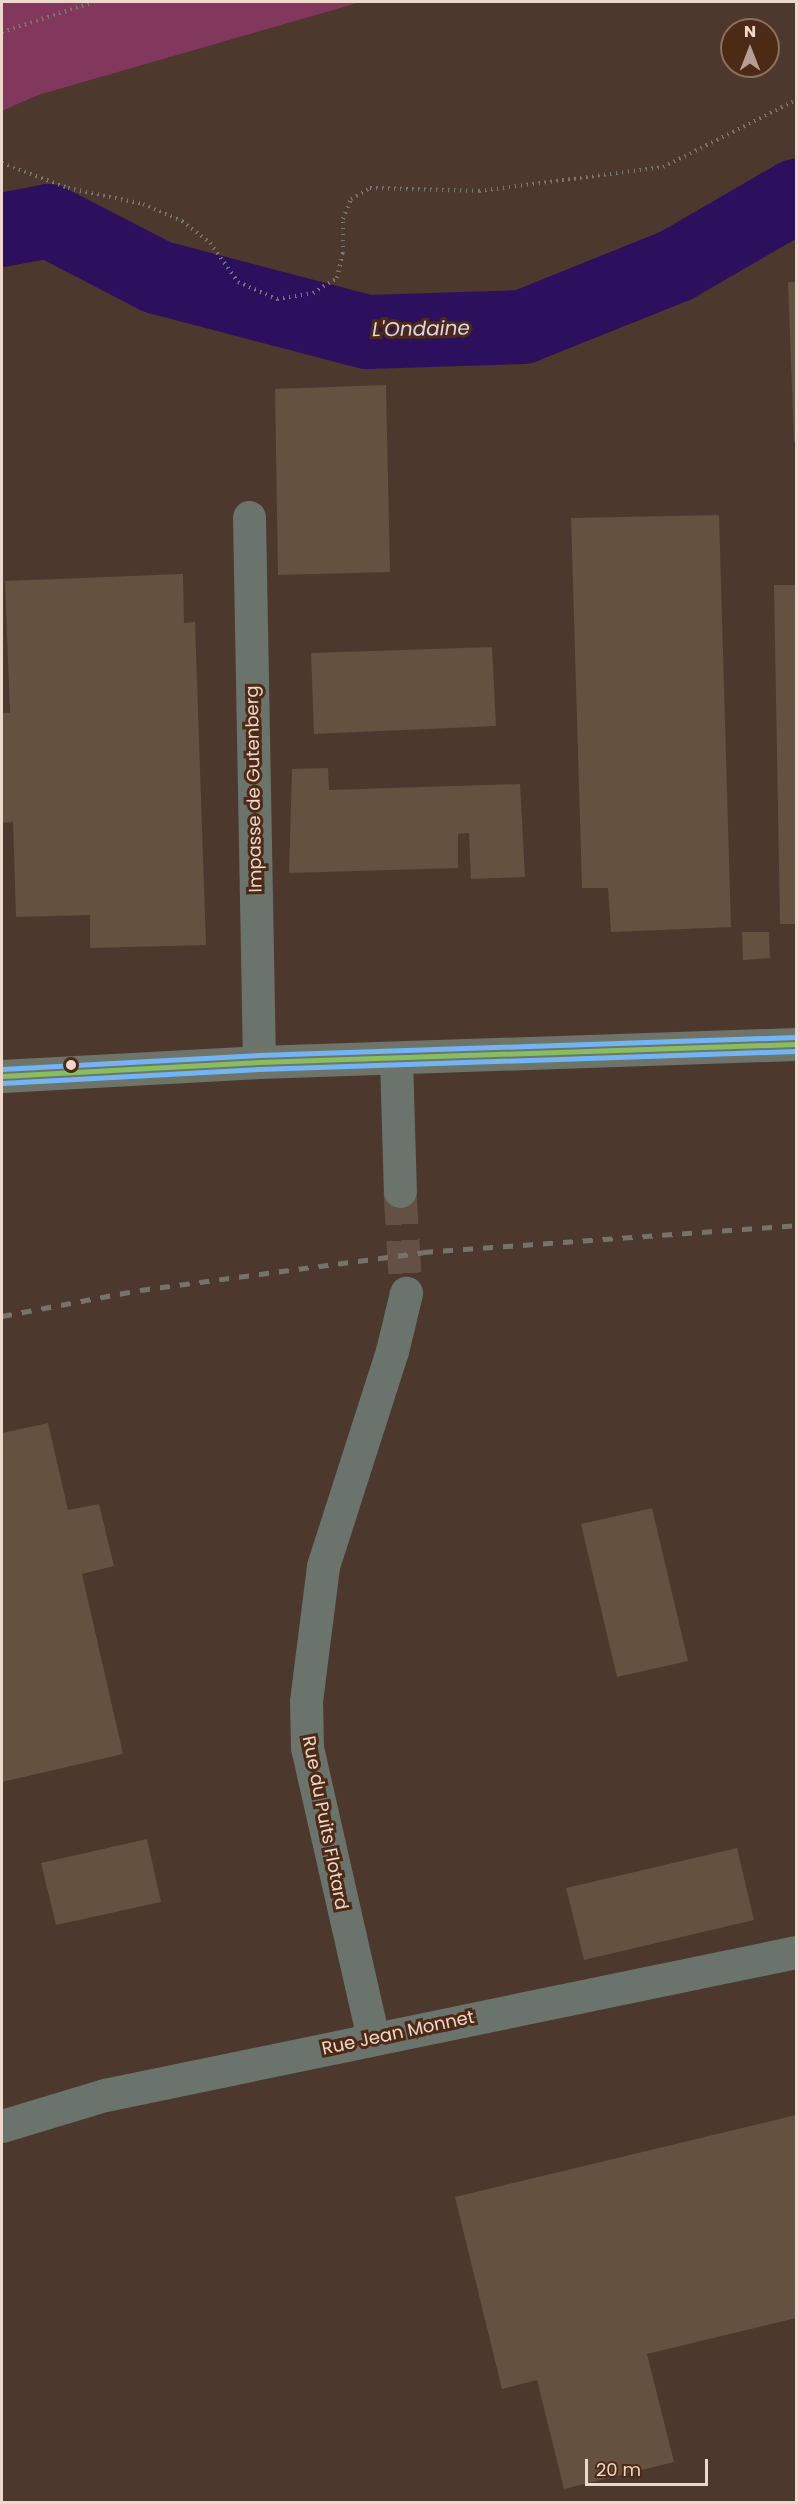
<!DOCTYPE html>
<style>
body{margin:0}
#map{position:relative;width:798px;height:2504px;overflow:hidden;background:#4c382d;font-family:Poppins,sans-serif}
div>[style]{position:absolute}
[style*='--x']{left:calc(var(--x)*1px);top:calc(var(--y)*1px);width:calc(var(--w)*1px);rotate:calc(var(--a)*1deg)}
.green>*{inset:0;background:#82385d}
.river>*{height:74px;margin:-37px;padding:0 37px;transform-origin:37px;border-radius:37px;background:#2d105d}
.building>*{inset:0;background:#64513f}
.minor-tunnel>*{height:33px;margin-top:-16.5px;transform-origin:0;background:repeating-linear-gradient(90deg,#645045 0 33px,transparent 0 49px)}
.path>*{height:4px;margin-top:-2px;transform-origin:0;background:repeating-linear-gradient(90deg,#76786f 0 1.5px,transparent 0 6px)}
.minor>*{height:33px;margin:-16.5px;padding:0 16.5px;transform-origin:16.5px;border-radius:16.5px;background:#6a746c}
.major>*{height:33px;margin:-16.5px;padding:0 16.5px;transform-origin:16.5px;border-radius:16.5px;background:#6f7469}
.rail>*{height:4.5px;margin-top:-2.25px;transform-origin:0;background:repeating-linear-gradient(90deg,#75746b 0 10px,transparent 0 20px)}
.bus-1>*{height:4.5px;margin:-2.25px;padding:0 2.25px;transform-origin:2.25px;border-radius:2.25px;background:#85bf62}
.bus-2>*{height:4.5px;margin:-2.25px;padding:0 2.25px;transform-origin:2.25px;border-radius:2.25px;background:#73b4f5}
.bus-3>*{height:4.5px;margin:-2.25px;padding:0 2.25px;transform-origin:2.25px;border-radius:2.25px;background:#73b4f5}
.dots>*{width:16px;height:16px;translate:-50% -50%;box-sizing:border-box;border:3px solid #4d2a16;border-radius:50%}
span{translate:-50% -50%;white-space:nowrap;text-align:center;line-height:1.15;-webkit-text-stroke:6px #4d2a16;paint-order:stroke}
.street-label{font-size:18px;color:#eed7cb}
.water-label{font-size:20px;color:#d9d7f4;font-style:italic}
.frame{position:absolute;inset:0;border:3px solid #eed7cb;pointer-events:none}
.north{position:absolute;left:720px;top:18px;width:60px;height:60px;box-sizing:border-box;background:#4d2a16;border:2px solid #8d6f5e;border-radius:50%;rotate:0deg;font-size:16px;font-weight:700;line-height:24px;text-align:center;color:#eed7cb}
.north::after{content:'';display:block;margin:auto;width:21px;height:27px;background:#b59f94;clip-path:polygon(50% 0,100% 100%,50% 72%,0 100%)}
.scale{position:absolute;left:585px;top:2459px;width:123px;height:27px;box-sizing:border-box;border:3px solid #eed7cb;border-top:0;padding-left:8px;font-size:18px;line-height:21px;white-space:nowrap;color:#eed7cb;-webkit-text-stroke:4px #4d2a16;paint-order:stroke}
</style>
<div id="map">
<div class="green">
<div style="clip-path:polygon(2px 2px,361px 2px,38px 95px,2px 111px)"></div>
</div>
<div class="river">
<div style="--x:2;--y:230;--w:48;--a:-10.8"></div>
<div style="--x:49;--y:221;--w:122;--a:27.4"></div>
<div style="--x:157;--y:277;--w:217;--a:14.7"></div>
<div style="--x:367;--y:332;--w:156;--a:-1.8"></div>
<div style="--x:523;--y:327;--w:166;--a:-21.9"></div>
<div style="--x:677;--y:265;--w:138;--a:-30.1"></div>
</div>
<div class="building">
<div style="clip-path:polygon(788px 282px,796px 282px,796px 442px,794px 442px)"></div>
<div style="clip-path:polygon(386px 385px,390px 572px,278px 575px,275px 389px)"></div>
<div style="clip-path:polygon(719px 515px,731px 927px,611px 932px,608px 888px,582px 888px,571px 518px)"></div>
<div style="clip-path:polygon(183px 574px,184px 623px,195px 622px,206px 945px,90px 948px,90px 915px,16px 917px,13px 822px,2px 823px,2px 713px,10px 713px,5px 581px)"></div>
<div style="clip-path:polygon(774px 585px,796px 585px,796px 924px,780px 924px)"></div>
<div style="clip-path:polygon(492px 647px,496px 726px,314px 734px,311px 653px)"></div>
<div style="clip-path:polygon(328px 768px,329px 790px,520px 784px,525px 877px,471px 879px,469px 833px,458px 834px,458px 868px,289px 873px,292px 769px)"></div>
<div style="clip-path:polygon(742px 932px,769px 932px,770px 958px,743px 960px)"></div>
<div style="clip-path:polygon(48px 1423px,68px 1510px,99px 1504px,114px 1566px,82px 1574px,123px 1754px,2px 1782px,2px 1433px)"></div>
<div style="clip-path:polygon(652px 1508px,688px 1661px,617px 1677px,581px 1524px)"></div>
<div style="clip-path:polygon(147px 1839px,161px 1902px,56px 1925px,41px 1863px)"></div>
<div style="clip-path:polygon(737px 1848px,754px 1920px,584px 1960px,566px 1888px)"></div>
<div style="clip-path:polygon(796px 2115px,796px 2318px,647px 2354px,674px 2462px,564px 2489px,537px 2380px,502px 2389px,455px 2197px)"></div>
</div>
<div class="minor-tunnel">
<div style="--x:400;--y:1191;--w:102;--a:86.6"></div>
</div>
<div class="path">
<div style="--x:2;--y:32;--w:97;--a:-18.1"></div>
<div style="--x:2;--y:163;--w:71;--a:20.7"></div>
<div style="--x:68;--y:188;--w:77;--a:12"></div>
<div style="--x:143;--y:204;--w:43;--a:23.6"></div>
<div style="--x:182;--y:221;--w:36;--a:38"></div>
<div style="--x:210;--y:243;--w:48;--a:54.3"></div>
<div style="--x:238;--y:282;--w:43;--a:23.6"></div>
<div style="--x:277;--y:299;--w:36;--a:-9"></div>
<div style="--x:313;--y:293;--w:28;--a:-32"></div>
<div style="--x:337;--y:278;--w:26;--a:-77"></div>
<div style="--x:343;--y:253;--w:34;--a:-90"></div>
<div style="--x:343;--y:219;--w:22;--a:-68"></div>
<div style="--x:351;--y:199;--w:22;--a:-30"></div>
<div style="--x:370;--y:188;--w:109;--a:1.6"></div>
<div style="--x:479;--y:191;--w:186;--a:-7.4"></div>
<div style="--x:663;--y:167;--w:149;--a:-26.7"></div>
</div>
<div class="minor">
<div style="--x:249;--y:517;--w:545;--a:88.95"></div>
<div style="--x:396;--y:1059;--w:132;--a:88.3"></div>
<div style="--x:373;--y:2038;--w:297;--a:-102.8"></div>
<div style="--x:307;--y:1748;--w:47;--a:-91.2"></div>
<div style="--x:306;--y:1701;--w:136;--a:-82.8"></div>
<div style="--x:323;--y:1566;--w:226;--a:-72.2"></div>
<div style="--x:392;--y:1351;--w:60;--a:-76.4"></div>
<div style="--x:2;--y:2126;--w:108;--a:-16.8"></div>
<div style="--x:105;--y:2095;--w:706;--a:-11.69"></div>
</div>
<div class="major">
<div style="--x:2;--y:1076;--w:257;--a:-3.1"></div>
<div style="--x:259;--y:1062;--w:537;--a:-1.92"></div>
</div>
<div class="rail">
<div style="--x:2;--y:1316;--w:140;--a:-10.7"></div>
<div style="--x:140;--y:1290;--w:286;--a:-7.6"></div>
<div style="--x:423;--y:1252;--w:374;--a:-4.1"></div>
</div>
<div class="bus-1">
<div style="--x:2;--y:1076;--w:257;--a:-3.1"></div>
<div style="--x:259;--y:1062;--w:537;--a:-1.92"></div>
</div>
<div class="bus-2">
<div style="--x:2;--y:1083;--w:257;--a:-3.1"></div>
<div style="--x:259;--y:1069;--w:537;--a:-1.92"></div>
</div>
<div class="bus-3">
<div style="--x:2;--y:1069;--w:257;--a:-3.1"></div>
<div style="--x:259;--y:1055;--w:537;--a:-1.92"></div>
</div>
<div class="dots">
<div style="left:71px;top:1065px;background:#eed7cb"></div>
</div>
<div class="street-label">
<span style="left:254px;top:789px;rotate:-91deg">Impasse de Gutenberg</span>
<span style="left:325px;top:1823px;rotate:79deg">Rue du Puits Flotard</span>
<span style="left:398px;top:2033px;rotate:-12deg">Rue Jean Monnet</span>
</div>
<div class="water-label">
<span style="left:421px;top:329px;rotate:-1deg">L'Ondaine</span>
</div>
<div class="frame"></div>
<div class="north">N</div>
<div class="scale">20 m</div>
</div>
